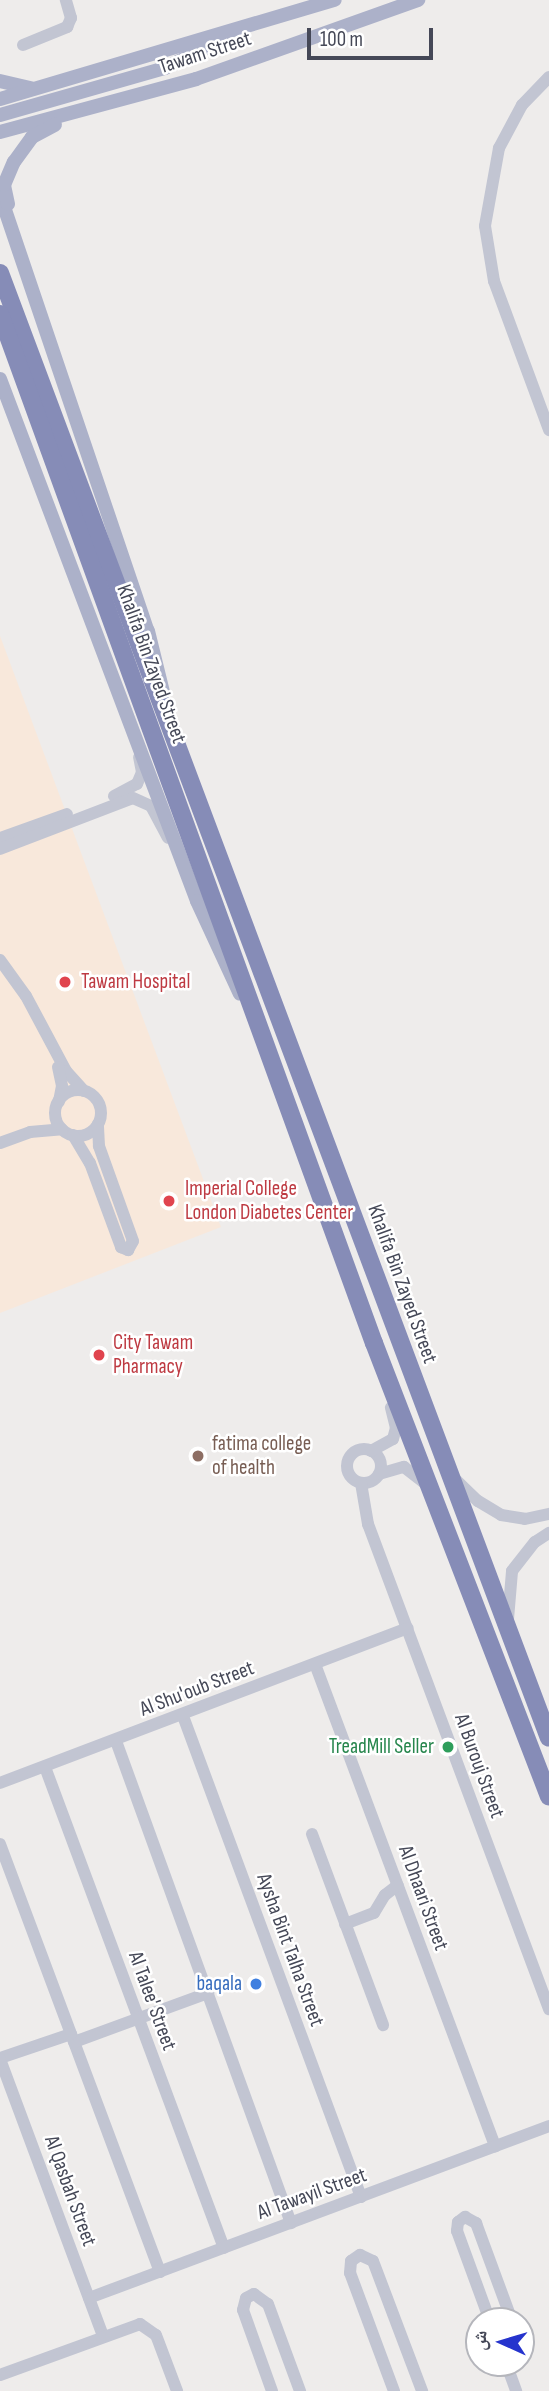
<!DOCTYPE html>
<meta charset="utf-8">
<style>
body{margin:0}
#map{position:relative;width:549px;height:2391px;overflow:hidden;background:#eeeceb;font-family:"Sofia Sans Condensed","Noto Naskh Arabic",sans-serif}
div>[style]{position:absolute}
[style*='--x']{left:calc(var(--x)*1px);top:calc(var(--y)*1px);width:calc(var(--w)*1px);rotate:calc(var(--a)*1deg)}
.medical>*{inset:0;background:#f8e8db}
.minor>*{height:12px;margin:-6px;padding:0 6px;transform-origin:6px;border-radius:6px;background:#c2c5d2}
.minor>.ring{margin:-6px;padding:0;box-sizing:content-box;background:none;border:12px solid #c2c5d2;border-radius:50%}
.major>*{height:14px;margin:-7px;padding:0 7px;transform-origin:7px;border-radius:7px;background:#acb1c9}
.highway>*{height:18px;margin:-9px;padding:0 9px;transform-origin:9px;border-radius:9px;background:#868cb7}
.dots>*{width:19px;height:19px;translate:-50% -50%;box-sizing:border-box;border:4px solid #fff;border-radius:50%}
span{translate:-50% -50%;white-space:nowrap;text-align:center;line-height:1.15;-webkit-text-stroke:5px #fff;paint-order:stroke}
.street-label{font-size:21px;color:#454857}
.health-label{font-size:21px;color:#be3a42}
.left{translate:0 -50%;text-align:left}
.education-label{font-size:21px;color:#785e54}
.leisure-label{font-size:21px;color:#27864d}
.right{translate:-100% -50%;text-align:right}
.shop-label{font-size:21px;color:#366cbe}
.north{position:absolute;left:465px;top:2307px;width:70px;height:70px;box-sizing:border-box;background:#fff;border:2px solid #b5b6bc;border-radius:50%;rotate:274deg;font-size:19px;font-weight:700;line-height:28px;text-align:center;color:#454857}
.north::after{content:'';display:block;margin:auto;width:24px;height:32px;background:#2634cd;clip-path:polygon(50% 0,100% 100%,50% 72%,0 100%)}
.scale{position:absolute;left:307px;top:28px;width:126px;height:32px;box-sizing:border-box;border:4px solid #454857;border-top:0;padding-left:9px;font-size:21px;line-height:24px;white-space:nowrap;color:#454857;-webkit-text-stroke:5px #fff;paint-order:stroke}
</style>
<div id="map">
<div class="medical">
<div style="clip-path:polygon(0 636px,221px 1227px,0 1313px)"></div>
</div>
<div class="minor">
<div style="--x:23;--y:45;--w:48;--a:-22.2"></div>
<div style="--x:67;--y:27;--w:10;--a:-66"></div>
<div style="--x:71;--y:18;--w:19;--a:-106"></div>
<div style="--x:549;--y:77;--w:39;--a:134"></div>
<div style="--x:522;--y:105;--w:49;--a:118.1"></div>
<div style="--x:499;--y:148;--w:79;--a:100.2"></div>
<div style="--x:485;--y:226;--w:56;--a:80.7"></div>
<div style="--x:494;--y:281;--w:159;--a:69.7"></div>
<div style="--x:114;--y:796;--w:26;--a:-28"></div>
<div style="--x:137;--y:784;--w:13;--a:-67"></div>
<div style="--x:142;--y:772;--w:15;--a:-101"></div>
<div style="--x:0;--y:838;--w:71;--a:-19.7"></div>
<div style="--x:0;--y:849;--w:142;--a:-21"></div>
<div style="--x:133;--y:798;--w:20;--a:24"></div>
<div style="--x:151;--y:806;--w:36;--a:62"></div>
<div style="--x:0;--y:960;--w:44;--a:54.2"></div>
<div style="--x:26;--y:996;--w:85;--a:61.9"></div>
<div style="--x:66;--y:1071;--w:27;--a:48"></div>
<div style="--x:58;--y:1067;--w:19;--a:78"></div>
<div style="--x:62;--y:1086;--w:16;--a:101"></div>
<div class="ring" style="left:55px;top:1090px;width:34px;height:34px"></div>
<div style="--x:73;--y:1135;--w:33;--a:59"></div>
<div style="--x:90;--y:1163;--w:90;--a:69.7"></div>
<div style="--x:121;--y:1247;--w:8;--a:23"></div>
<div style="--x:128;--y:1250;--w:10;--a:-61"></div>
<div style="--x:133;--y:1241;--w:101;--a:-109.7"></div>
<div style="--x:99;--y:1146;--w:22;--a:-93"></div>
<div style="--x:0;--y:1143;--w:32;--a:-20"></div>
<div style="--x:30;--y:1132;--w:32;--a:-5"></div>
<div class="ring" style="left:347px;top:1449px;width:22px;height:22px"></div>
<div style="--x:371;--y:1451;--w:25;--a:-29"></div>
<div style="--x:393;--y:1439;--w:11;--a:-75"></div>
<div style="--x:396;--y:1428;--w:21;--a:-104"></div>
<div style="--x:379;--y:1474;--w:26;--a:-16"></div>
<div style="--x:404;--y:1467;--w:29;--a:38"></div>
<div style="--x:455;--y:1479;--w:32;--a:44"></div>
<div style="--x:478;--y:1501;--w:27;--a:31"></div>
<div style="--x:501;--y:1515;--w:24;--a:9"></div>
<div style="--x:525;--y:1519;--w:25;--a:-12"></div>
<div style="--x:361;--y:1483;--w:42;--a:80.3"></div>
<div style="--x:368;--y:1524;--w:518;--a:69.53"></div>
<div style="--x:508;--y:1619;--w:48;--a:-85.2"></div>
<div style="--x:512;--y:1571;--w:37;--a:-52"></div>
<div style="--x:535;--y:1542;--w:17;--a:-33"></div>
<div style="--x:315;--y:1664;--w:515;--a:69.52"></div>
<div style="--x:183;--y:1716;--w:513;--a:69.69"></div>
<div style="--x:116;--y:1741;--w:513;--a:70.05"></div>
<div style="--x:45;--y:1767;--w:513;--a:69.59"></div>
<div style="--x:0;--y:1783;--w:436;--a:-20.8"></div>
<div style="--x:312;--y:1834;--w:204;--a:69.6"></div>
<div style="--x:0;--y:1844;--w:457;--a:69.5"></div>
<div style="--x:345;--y:1924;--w:31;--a:-21"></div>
<div style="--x:374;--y:1913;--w:21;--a:-59"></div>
<div style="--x:385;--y:1895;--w:16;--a:-38"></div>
<div style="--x:74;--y:2042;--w:143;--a:-20.1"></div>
<div style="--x:0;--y:2058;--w:75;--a:-18.7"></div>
<div style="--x:0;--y:2059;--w:296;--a:69.6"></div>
<div style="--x:89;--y:2298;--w:491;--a:-20.5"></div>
<div style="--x:490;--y:2321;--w:96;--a:-110.1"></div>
<div style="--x:457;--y:2231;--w:9;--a:-84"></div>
<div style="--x:458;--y:2222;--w:9;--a:-36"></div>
<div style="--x:465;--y:2217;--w:13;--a:29"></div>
<div style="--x:476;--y:2223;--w:104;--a:69.8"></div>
<div style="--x:506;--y:2363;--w:30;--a:70"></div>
<div style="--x:0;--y:2375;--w:149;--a:-20"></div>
<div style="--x:140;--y:2324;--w:19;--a:35"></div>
<div style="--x:156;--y:2335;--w:60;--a:69.4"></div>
<div style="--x:272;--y:2391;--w:86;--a:-109.7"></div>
<div style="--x:243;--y:2310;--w:12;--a:-76"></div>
<div style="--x:246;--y:2298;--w:9;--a:-27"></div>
<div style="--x:254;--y:2294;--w:17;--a:36"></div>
<div style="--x:268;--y:2304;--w:93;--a:69.8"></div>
<div style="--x:394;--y:2391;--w:126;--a:-110.4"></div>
<div style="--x:350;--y:2273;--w:12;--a:-85"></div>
<div style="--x:351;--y:2261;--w:11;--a:-34"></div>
<div style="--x:360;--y:2255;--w:14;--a:25"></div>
<div style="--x:373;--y:2261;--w:139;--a:69.3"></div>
</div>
<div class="major">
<div style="--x:0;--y:81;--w:32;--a:13"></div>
<div style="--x:0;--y:99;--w:349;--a:-16.5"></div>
<div style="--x:0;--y:115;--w:172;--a:-15.9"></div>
<div style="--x:165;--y:68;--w:52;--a:-26.1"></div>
<div style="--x:0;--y:132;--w:203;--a:-15.1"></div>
<div style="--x:196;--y:79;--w:236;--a:-19.6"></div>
<div style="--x:0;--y:195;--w:460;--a:71.3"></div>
<div style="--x:148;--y:631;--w:63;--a:76.2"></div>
<div style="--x:8;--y:204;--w:19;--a:-102"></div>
<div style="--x:4;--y:185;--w:25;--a:-67"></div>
<div style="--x:14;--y:162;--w:31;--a:-54"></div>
<div style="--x:32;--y:137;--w:26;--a:-28"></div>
<div style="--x:0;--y:379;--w:558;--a:69.32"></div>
<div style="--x:197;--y:901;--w:102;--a:65.2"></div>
</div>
<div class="highway">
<div style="--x:0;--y:273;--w:1564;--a:69.46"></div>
<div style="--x:0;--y:314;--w:1095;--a:70.03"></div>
<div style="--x:374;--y:1343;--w:486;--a:68.9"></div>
</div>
<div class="dots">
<div style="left:65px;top:982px;background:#e0444e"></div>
<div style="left:169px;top:1201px;background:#e0444e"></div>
<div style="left:99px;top:1355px;background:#e0444e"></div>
<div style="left:198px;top:1456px;background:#8d6e63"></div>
<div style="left:448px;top:1747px;background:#2e9e5b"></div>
<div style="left:256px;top:1984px;background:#3f7fe0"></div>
</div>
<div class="street-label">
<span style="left:205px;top:53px;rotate:-18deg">Tawam Street</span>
<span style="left:151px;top:664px;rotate:70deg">Khalifa Bin Zayed Street</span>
<span style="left:402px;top:1284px;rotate:70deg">Khalifa Bin Zayed Street</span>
<span style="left:197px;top:1689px;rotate:-21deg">Al Shu'oub Street</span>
<span style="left:479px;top:1766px;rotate:70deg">Al Burouj Street</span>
<span style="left:423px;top:1898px;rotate:70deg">Al Dhaari Street</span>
<span style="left:290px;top:1950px;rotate:70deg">Aysha Bint Talha Street</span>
<span style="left:152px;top:2001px;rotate:70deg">Al Talee' Street</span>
<span style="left:70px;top:2191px;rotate:70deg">Al Qasbah Street</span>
<span style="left:312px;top:2194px;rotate:-20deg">Al Tawayil Street</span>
</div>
<div class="health-label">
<span class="left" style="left:81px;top:982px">Tawam Hospital</span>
<span class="left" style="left:185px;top:1201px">Imperial College<br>London Diabetes Center</span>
<span class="left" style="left:113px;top:1355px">City Tawam<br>Pharmacy</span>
</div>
<div class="education-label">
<span class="left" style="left:212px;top:1456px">fatima college<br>of health</span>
</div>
<div class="leisure-label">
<span class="right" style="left:434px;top:1747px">TreadMill Seller</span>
</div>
<div class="shop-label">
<span class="right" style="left:242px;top:1984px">baqala</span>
</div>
<div class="north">ش</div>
<div class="scale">100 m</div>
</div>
